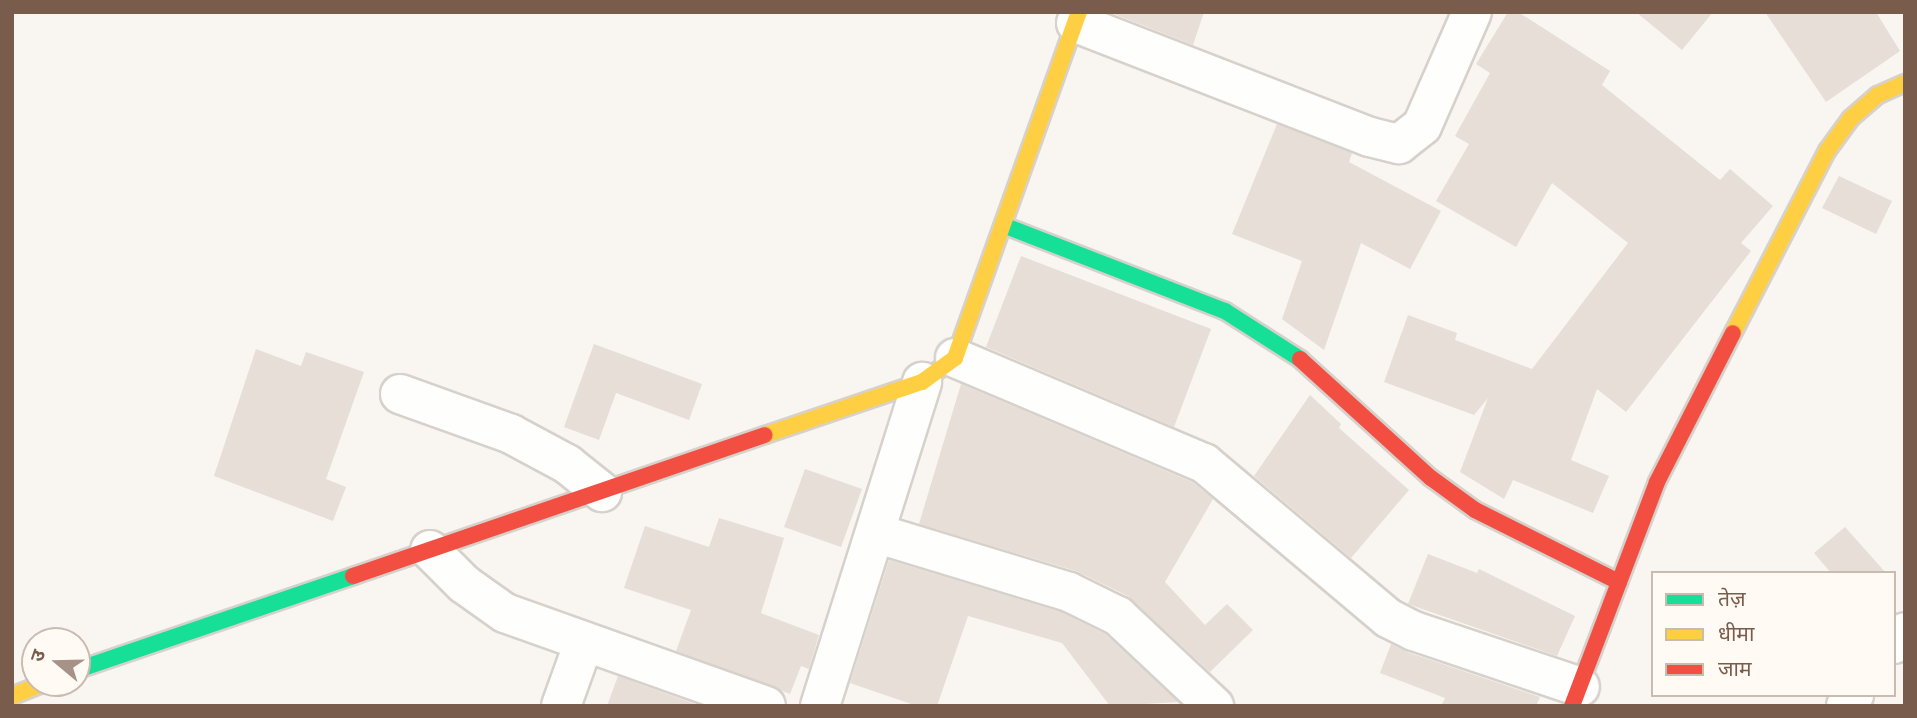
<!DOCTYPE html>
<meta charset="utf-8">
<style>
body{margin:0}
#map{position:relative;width:1917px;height:718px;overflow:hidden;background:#f9f5f0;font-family:"Space Grotesk","Noto Sans Devanagari",sans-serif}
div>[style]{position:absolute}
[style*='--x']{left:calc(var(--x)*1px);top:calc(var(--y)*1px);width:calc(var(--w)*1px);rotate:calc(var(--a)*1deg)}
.building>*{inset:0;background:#e6ded7}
.roads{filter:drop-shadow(2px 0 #d7d1cb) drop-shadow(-2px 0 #d7d1cb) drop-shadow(0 2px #d7d1cb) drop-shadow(0 -2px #d7d1cb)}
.street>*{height:38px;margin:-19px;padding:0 19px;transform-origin:19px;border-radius:19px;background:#fefefd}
.fast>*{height:16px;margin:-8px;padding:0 8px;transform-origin:8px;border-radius:8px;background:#16e098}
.slow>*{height:16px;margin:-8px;padding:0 8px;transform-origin:8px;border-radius:8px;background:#ffcf43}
.jam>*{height:16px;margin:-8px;padding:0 8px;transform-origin:8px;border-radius:8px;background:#f24e42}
span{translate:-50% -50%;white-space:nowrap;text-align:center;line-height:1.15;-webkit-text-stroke:7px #fffaf3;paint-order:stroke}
.frame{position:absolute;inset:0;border:14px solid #7a5c4d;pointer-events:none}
.legend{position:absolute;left:1651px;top:571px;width:245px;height:126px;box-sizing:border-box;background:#fffaf3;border:2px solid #cabbb1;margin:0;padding:9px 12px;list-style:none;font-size:21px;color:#7a5c4d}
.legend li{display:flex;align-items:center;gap:14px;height:35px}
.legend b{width:35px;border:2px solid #cabbb1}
.north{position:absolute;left:21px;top:627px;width:70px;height:70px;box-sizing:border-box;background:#fffaf3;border:2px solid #cabbb1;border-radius:50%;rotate:289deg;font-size:19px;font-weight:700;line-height:28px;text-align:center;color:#7a5c4d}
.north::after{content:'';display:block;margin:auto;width:24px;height:32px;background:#a69286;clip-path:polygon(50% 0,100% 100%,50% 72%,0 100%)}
</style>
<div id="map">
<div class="building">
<div style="clip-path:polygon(1109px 12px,1204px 12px,1193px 45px)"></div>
<div style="clip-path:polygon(1508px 12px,1518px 12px,1610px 71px,1602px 85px,1720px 180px,1730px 169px,1773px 206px,1741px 243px,1751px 251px,1626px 412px,1597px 389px,1571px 460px,1609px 476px,1593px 513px,1513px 480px,1504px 499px,1460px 472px,1488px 398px,1474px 415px,1384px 382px,1408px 315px,1457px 333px,1455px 340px,1532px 369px,1628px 243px,1552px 183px,1516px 247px,1436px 201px,1469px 144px,1455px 136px,1490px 73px,1476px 64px)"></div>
<div style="clip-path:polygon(1636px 12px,1713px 12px,1682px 50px)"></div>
<div style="clip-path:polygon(1765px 12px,1876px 12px,1900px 51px,1826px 102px)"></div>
<div style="clip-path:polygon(1277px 124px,1352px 153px,1349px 162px,1441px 211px,1410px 269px,1361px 243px,1324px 350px,1282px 319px,1302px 261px,1232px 234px)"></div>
<div style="clip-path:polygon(1839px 176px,1892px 201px,1876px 234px,1822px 208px)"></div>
<div style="clip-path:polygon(1021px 256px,1211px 329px,1174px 427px,986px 347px)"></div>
<div style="clip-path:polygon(594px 344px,702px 384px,689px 420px,616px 393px,599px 440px,564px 427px)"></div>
<div style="clip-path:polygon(256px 349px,301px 366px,306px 352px,364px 372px,326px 479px,346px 487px,333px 521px,214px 476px)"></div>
<div style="clip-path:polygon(961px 384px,1192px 482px,1213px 499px,1165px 582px,1205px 625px,1227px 604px,1253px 630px,1210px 672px,1128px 596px,1076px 571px,919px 524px)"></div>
<div style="clip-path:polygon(1310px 395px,1341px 424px,1339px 428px,1409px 490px,1351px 558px,1254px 476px)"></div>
<div style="clip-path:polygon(805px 469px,862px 489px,841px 547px,784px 527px)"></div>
<div style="clip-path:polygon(719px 518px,784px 538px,761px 613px,819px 635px,809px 669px,801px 666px,790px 694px,676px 651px,691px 610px,624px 588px,645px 526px,709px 547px)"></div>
<div style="clip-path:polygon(1845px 527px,1886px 573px,1831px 573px,1814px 553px)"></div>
<div style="clip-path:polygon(1428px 554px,1477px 573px,1479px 569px,1575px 616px,1557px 656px,1408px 604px)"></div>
<div style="clip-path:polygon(889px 560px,1061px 612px,1105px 634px,1178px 702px,1110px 706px,1062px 643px,968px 616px,937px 706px,917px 706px,850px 683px)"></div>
<div style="clip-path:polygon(1391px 644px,1407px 652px,1540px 697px,1536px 706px,1441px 706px,1445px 698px,1380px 673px)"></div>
<div style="clip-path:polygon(618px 676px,700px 706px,607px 706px)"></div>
</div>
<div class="roads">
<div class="street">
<div style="--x:1076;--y:23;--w:315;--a:21.2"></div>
<div style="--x:1370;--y:137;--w:30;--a:14"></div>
<div style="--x:1399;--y:144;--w:29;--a:-38"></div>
<div style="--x:1422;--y:126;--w:124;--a:-66.3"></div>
<div style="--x:955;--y:358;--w:270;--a:22.9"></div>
<div style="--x:1204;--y:463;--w:241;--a:40.1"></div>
<div style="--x:1388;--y:618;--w:29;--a:27"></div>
<div style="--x:1414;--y:631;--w:175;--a:18.6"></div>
<div style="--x:400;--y:394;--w:118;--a:19.8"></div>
<div style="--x:511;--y:434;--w:64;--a:28.2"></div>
<div style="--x:567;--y:464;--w:45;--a:38.7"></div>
<div style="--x:875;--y:533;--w:203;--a:16.9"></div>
<div style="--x:1069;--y:592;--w:55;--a:26.1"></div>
<div style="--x:1118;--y:616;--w:132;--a:43.2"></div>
<div style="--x:430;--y:550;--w:48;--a:45"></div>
<div style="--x:464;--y:584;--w:50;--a:35.3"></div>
<div style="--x:505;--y:613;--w:277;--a:19.6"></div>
<div style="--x:1894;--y:644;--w:16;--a:-47"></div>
<div style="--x:561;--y:706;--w:68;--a:-70.2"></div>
<div style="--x:820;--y:706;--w:340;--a:-72.5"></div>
<div style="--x:1846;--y:706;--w:14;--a:-54"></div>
</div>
<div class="fast">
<div style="--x:1003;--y:225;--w:238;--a:21.2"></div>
<div style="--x:1225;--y:311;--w:89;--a:32.6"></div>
<div style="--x:77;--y:670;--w:292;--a:-18.8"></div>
</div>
<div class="slow">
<div style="--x:1733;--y:333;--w:205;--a:-62.7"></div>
<div style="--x:1827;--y:151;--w:39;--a:-54"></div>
<div style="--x:1850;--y:119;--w:37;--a:-41"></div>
<div style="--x:1878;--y:95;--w:30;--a:-24"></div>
<div style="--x:765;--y:435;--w:166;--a:-18.7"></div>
<div style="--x:922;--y:382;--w:41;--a:-36"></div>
<div style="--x:955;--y:358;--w:368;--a:-70.3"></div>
<div style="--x:12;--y:696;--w:35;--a:-22"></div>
</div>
<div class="jam">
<div style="--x:1300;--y:359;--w:177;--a:42.3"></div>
<div style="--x:1431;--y:478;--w:54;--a:36"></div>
<div style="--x:1475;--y:510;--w:161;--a:26.6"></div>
<div style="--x:353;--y:576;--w:435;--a:-18.9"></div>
<div style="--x:1572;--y:706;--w:240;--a:-69.2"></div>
<div style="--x:1657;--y:482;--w:167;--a:-63"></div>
</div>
</div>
<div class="frame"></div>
<ul class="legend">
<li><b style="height:9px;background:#16e098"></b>तेज़</li>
<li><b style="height:9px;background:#ffcf43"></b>धीमा</li>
<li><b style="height:9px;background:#f24e42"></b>जाम</li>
</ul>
<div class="north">उ</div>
</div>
